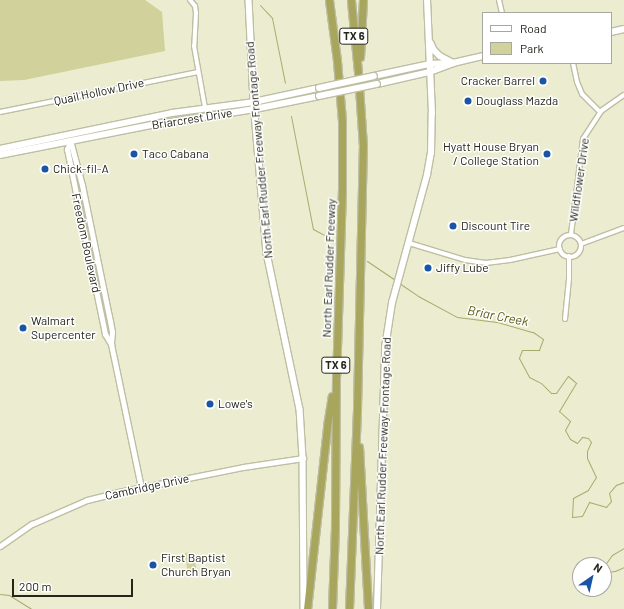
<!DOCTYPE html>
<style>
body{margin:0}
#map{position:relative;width:624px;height:609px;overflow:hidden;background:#ecedd0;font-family:Barlow,sans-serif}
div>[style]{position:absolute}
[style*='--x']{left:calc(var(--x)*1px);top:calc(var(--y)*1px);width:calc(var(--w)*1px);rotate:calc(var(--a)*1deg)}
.green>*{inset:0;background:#d1d19b}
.stream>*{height:1px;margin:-0.5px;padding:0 0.5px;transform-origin:0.5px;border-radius:0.5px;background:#aaaa6b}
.roads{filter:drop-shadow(1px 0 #bebea3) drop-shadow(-1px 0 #bebea3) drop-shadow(0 1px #bebea3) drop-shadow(0 -1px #bebea3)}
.minor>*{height:4px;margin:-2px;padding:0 2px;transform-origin:2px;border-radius:2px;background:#fff}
.minor>.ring{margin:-2px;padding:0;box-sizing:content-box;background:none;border:4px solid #fff;border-radius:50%}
.tertiary>*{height:5px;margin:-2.5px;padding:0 2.5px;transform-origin:2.5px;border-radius:2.5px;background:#fff}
.secondary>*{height:5.5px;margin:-2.75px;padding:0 2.75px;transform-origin:2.75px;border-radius:2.75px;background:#fff}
.motorway>*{height:7px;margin:-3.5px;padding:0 3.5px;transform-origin:3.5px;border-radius:3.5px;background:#a8a65c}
.bridges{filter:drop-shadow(1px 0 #bebea3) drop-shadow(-1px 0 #bebea3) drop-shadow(0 1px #bebea3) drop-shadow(0 -1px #bebea3)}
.secondary-bridge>*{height:5.5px;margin:-2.75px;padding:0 2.75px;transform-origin:2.75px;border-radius:2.75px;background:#fff}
.dots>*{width:11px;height:11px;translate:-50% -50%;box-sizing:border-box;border:2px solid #fff;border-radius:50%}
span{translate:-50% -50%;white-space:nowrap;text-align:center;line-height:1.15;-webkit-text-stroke:3px #fff;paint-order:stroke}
.shield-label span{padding:1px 3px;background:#fff;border:1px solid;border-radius:3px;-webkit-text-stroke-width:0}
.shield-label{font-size:11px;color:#25251a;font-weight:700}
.poi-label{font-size:12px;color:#25251a}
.right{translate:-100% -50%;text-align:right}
.left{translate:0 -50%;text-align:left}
.street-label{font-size:12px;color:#25251a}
.water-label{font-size:13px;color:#5d5b12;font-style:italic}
.legend{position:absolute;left:482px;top:12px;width:130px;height:52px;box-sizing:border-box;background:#fff;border:1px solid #a8a8a3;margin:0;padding:5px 7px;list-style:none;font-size:12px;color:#25251a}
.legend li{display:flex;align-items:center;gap:8px;height:20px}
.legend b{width:20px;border:1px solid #a8a8a3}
.north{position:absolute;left:572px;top:557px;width:40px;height:40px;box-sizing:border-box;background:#fff;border:1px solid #a8a8a3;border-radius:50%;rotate:34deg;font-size:11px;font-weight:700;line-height:16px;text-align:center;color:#25251a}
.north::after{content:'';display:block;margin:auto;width:14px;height:18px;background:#1954a5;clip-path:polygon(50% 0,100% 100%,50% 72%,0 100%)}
.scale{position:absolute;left:12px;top:579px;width:121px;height:18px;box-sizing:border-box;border:2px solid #25251a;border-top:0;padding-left:5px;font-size:12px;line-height:14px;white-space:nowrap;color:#25251a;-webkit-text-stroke:3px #fff;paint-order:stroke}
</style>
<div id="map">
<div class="green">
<div style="clip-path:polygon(0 0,145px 0,162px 12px,165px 51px,24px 80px,0 81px)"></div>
<div style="clip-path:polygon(191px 552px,196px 566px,195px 576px,188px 576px,185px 553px)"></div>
</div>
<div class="stream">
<div style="--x:260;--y:5;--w:18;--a:47"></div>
<div style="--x:272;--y:18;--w:66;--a:78.7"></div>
<div style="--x:291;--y:116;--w:115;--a:79"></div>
<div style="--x:313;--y:229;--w:21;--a:28"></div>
<div style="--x:367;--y:261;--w:34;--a:34"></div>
<div style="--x:399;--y:283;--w:23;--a:34"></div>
<div style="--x:418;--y:296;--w:44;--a:28.3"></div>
<div style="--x:457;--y:317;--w:40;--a:7.1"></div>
<div style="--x:497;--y:322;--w:37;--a:16"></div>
<div style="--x:533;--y:332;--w:12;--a:35"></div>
<div style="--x:543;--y:339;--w:12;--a:110"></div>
<div style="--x:539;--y:350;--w:17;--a:180"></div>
<div style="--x:522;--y:350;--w:9;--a:111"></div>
<div style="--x:519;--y:358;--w:21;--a:62"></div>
<div style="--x:529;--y:377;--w:13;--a:27"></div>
<div style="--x:541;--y:383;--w:14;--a:45"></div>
<div style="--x:551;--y:393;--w:5;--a:0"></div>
<div style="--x:556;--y:393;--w:21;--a:-55"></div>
<div style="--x:568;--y:376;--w:11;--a:41"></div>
<div style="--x:576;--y:383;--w:33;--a:121"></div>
<div style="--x:559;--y:411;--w:15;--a:42"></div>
<div style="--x:570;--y:421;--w:10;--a:119"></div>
<div style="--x:565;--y:430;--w:10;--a:61"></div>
<div style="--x:570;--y:439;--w:8;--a:30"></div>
<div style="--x:577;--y:443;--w:8;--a:-50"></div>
<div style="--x:582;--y:437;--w:6;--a:9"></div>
<div style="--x:588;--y:438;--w:5;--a:53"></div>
<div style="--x:591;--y:442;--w:10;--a:114"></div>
<div style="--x:587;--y:451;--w:7;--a:90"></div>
<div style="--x:587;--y:458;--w:21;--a:65"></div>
<div style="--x:596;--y:477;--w:15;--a:122"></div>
<div style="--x:588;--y:490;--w:17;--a:152"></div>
<div style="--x:573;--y:498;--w:19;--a:93"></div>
<div style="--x:572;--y:517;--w:10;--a:-6"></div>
<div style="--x:582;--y:516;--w:16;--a:-63"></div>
<div style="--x:589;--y:502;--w:18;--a:16"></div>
<div style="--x:606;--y:507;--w:8;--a:-50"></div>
<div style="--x:611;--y:501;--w:8;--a:-104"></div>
<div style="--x:609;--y:493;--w:11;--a:-49"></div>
<div style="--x:616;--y:485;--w:9;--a:-21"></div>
<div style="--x:624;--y:548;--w:14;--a:150"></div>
<div style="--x:612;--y:555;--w:14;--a:126"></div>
<div style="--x:604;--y:566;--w:7;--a:63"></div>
<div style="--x:607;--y:572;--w:8;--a:-7"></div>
<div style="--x:615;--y:571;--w:10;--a:-24"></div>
<div style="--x:0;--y:594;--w:9;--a:6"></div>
<div style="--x:9;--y:595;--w:26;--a:32"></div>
</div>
<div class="roads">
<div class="minor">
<div style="--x:190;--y:0;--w:8;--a:50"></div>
<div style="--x:195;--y:6;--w:7;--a:82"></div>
<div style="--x:196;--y:13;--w:33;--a:93"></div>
<div style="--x:194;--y:46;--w:63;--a:79.9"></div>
<div style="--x:499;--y:0;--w:13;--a:77"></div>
<div style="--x:573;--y:63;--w:19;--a:78"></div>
<div style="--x:577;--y:82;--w:13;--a:67"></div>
<div style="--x:582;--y:94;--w:25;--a:45"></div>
<div style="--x:0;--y:112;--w:202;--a:-11.4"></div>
<div style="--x:571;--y:234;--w:96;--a:-82.8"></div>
<div style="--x:583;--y:139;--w:33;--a:-57"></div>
<div style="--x:601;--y:111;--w:28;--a:-35"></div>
<div class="ring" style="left:559px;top:235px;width:18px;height:18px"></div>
<div style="--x:409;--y:243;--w:59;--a:16.9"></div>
<div style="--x:465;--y:260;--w:21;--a:8"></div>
<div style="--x:486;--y:263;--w:24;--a:-7"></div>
<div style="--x:510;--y:260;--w:51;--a:-12.4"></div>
<div style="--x:581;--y:244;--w:46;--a:-20.4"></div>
<div style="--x:565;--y:319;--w:40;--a:-84.3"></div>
<div style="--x:569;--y:279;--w:23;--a:-90"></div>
</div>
<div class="tertiary">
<div style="--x:70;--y:140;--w:47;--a:75.1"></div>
<div style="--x:82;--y:185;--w:134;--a:78.4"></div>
<div style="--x:109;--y:316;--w:16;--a:79"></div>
<div style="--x:112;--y:332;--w:11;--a:95"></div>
<div style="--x:70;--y:142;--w:8;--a:113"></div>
<div style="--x:67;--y:149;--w:65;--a:78.5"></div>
<div style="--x:80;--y:213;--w:124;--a:78.3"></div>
<div style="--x:105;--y:334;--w:12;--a:59"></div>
<div style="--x:111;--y:344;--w:146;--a:78.2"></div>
<div style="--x:0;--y:546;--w:39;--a:-35"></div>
<div style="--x:32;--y:524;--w:60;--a:-23.6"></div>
<div style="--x:87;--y:500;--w:32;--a:-14"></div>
<div style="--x:118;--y:492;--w:127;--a:-11.3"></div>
<div style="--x:243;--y:467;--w:61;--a:-8.5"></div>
</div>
<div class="secondary">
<div style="--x:249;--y:0;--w:102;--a:87.2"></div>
<div style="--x:254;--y:102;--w:152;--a:85.1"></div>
<div style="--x:267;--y:253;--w:159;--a:78.1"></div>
<div style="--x:300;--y:409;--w:49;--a:86.5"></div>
<div style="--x:303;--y:458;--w:151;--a:89.6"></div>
<div style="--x:611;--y:32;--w:13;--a:-13"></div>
<div style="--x:431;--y:43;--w:8;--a:67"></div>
<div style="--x:434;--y:50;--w:8;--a:45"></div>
<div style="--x:440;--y:56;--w:15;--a:28"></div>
<div style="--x:374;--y:76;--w:57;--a:-12.1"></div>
<div style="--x:430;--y:64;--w:19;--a:-3"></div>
<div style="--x:377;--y:84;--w:54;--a:-12.8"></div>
<div style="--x:430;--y:72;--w:25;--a:-21"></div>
<div style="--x:453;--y:63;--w:31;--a:-13"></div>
<div style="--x:0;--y:149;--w:176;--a:-11.8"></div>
<div style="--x:172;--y:113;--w:83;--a:-7.6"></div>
<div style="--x:254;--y:102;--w:66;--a:-12.2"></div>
<div style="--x:0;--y:155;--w:155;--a:-11.2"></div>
<div style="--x:152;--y:125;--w:104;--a:-8.8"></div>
<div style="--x:255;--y:109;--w:65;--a:-11.5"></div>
<div style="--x:377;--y:609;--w:261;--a:-88.2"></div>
<div style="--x:385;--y:348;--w:46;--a:-81.2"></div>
<div style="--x:392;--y:303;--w:133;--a:-74.7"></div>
<div style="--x:427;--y:175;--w:22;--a:-80"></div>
<div style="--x:431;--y:153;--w:39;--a:-89"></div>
<div style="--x:432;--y:114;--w:114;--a:-92.5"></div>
</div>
<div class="motorway">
<div style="--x:329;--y:0;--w:62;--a:82.5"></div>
<div style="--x:337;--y:61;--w:60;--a:85.2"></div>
<div style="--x:342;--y:121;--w:68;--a:90"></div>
<div style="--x:342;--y:189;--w:187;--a:91.8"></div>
<div style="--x:336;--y:376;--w:151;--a:90.4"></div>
<div style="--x:335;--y:527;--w:82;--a:92.1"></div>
<div style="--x:360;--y:57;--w:57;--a:-87"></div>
<div style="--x:359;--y:447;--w:162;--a:86.8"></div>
<div style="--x:307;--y:609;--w:190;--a:-83.7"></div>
<div style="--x:328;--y:420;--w:24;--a:-81"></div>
<div style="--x:349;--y:609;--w:202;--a:-87.7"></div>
<div style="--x:357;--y:407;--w:261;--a:-88.7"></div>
<div style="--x:363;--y:146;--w:74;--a:-93.9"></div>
<div style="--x:358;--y:72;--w:72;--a:-95.6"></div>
</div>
</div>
<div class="bridges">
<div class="secondary-bridge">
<div style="--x:319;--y:88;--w:56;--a:-12.3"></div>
<div style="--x:319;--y:96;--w:59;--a:-11.7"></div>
</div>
</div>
<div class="dots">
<div style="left:543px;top:81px;background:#1954a5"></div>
<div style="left:468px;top:101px;background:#1954a5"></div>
<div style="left:134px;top:154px;background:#1954a5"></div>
<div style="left:547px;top:154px;background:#1954a5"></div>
<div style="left:45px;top:169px;background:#1954a5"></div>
<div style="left:453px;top:226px;background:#1954a5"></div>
<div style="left:428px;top:268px;background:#1954a5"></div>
<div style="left:23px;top:328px;background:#1954a5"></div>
<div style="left:210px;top:404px;background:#1954a5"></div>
<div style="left:153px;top:565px;background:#1954a5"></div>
</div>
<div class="shield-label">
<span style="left:354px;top:36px">TX 6</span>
<span style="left:336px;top:365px">TX 6</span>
</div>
<div class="poi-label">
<span class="right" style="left:535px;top:81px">Cracker Barrel</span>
<span class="left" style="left:476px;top:101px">Douglass Mazda</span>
<span class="right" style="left:539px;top:154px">Hyatt House Bryan<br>/ College Station</span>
<span class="left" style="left:142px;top:154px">Taco Cabana</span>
<span class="left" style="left:53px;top:169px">Chick-fil-A</span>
<span class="left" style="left:461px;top:226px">Discount Tire</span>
<span class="left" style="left:436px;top:268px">Jiffy Lube</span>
<span class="left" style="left:31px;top:328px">Walmart<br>Supercenter</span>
<span class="left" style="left:218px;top:404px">Lowe's</span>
<span class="left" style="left:161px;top:565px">First Baptist<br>Church Bryan</span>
</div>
<div class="street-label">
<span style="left:99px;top:92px;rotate:-12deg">Quail Hollow Drive</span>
<span style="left:192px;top:119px;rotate:-9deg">Briarcrest Drive</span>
<span style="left:259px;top:150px;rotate:-95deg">North Earl Rudder Freeway Frontage Road</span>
<span style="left:579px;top:180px;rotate:-82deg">Wildflower Drive</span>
<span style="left:86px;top:243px;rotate:78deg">Freedom Boulevard</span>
<span style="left:329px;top:268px;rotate:-88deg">North Earl Rudder Freeway</span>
<span style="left:383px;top:446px;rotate:-88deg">North Earl Rudder Freeway Frontage Road</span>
<span style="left:147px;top:487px;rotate:-12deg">Cambridge Drive</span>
</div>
<div class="water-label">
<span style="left:498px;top:316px;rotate:11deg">Briar Creek</span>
</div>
<ul class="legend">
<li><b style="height:5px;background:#fff"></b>Road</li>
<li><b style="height:11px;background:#d1d19b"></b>Park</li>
</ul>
<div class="north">N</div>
<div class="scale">200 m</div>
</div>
